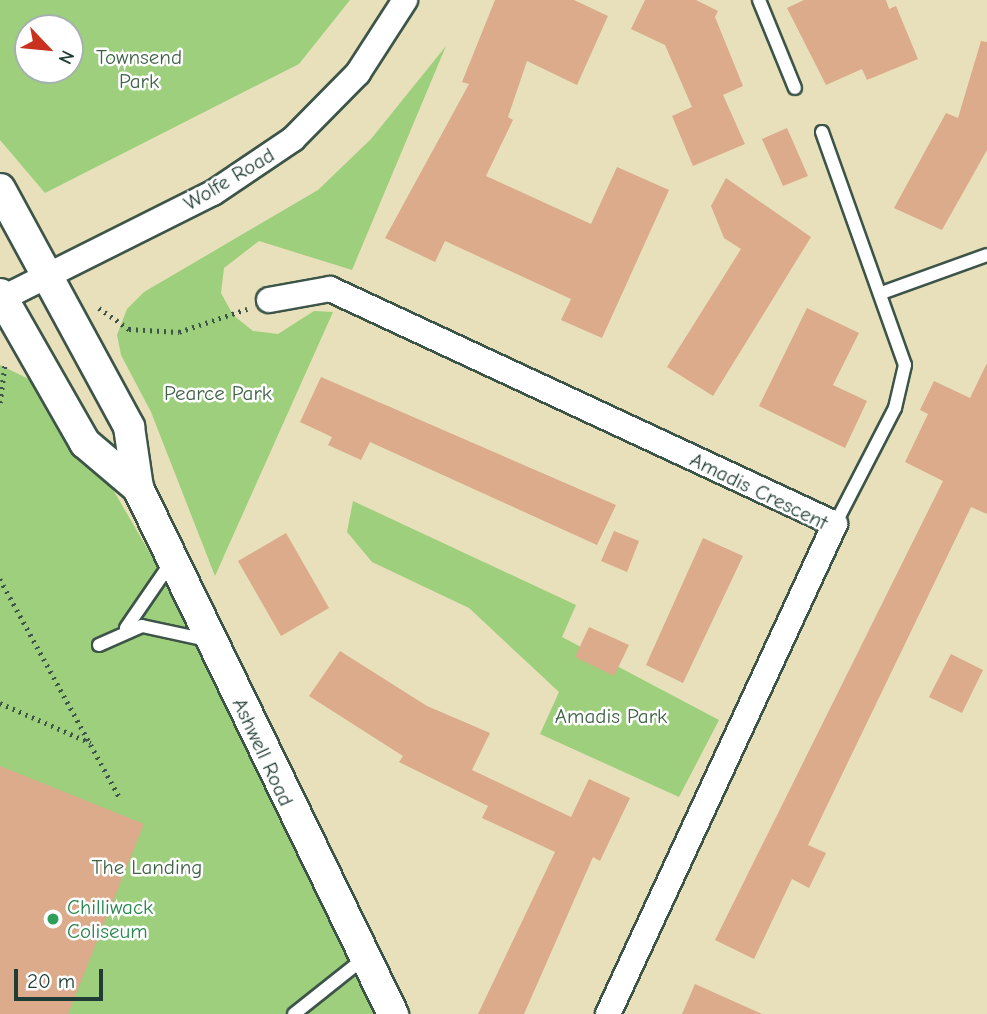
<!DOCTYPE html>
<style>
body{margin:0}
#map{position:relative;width:987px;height:1014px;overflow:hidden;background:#e7e0bb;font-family:"Comic Neue",sans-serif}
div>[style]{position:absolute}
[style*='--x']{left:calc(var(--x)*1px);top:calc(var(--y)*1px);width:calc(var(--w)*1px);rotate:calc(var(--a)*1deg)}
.green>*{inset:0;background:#9ecf7d}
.building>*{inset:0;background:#dbab8b}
.path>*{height:4.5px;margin-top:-2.25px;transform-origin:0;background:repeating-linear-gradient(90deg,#3d5548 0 2px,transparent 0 7px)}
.roads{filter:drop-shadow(2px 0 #3d5548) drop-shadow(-2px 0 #3d5548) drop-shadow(0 2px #3d5548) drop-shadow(0 -2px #3d5548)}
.service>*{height:12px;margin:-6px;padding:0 6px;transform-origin:6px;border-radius:6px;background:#fff}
.minor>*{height:24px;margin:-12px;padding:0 12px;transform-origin:12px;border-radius:12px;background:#fff}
.tertiary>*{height:30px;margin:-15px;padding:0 15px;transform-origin:15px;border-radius:15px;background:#fff}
.dots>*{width:19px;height:19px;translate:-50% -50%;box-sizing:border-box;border:4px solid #fff;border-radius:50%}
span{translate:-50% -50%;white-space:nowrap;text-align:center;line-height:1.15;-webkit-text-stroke:5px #fff;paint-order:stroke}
.park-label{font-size:21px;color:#3f6246}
.street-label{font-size:21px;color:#1f3d34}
.leisure-label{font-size:21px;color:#27864d}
.left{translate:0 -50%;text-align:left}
.north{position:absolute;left:14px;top:14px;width:70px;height:70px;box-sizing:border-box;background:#fff;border:2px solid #a5b1ae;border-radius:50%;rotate:116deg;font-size:19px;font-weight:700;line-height:28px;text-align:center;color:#1f3d34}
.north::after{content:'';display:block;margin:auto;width:24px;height:32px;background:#c8321e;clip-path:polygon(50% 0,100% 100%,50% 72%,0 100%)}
.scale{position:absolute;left:14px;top:969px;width:89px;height:32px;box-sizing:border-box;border:4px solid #1f3d34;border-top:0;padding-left:9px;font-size:21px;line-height:24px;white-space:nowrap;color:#1f3d34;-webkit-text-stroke:5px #fff;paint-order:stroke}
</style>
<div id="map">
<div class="green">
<div style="clip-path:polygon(evenodd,0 0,350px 0,299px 64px,45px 193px,0 140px,0 0,28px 28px,70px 28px,70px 70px,28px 70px,28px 28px)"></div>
<div style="clip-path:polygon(446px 46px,352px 270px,259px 241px,224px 268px,221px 293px,233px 315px,253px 331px,278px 334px,314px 311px,333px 312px,215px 576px,151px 412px,121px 355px,117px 335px,127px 309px,144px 292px,318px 190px,371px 139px)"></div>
<div style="clip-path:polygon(0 365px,43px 386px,108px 481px,204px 646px,386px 1014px,0 1014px)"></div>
<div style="clip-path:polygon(353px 501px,576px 605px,562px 637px,719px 720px,679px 797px,540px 734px,559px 692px,469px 608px,372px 562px,347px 532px)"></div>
</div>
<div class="building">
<div style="clip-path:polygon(495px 0,574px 0,608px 16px,577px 85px,527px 61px,508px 117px,513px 120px,486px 176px,591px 224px,617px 167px,669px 190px,602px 338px,561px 320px,571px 299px,445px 241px,435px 262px,385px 238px,469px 84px,462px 82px)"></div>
<div style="clip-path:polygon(645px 0,696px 0,718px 11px,715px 17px,743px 86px,723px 95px,745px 144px,693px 166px,672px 116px,692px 107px,665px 45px,631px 29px)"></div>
<div style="clip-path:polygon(804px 0,886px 0,889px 9px,896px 6px,918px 59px,867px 80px,862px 69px,826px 85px,787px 8px)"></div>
<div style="clip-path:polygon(981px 41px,987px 42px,987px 150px,942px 230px,894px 208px,946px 113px,958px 118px)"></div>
<div style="clip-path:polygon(787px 128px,808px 176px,783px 186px,762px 139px)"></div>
<div style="clip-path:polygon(726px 178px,811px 237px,713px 396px,667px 367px,741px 249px,724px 238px,711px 206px)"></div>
<div style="clip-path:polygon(807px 308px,859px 333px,833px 385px,867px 401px,845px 448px,759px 406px)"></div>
<div style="clip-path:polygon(987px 363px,987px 514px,971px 507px,808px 845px,826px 853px,809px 888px,792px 879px,754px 959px,715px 940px,943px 481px,905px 462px,928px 414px,920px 410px,934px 381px,970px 398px)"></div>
<div style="clip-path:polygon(321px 377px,616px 505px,597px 545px,370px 442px,361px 460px,328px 445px,332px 437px,300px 422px)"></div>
<div style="clip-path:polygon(614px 531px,639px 541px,627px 572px,601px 561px)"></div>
<div style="clip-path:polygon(286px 533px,329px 608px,281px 636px,238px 561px)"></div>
<div style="clip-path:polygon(703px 538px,743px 556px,683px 683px,646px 665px)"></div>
<div style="clip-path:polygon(589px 627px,629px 645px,614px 676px,575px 657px)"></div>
<div style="clip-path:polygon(340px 651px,427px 706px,490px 733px,472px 770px,571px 817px,589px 779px,630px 798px,600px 861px,593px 857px,524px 1014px,478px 1014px,555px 852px,482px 818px,488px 806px,399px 762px,403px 756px,309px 696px)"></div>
<div style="clip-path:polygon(951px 654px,983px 670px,962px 713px,929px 697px)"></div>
<div style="clip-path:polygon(0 766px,144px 824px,68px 1014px,0 1014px)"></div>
<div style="clip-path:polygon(695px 984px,762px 1014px,682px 1014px)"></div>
</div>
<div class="path">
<div style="--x:99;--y:308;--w:37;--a:35"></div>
<div style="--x:129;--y:329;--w:50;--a:3.4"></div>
<div style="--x:179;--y:332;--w:72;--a:-18.7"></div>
<div style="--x:0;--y:403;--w:38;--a:-83"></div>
<div style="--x:0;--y:579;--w:250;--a:61.3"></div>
<div style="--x:0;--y:703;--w:99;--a:23.7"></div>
</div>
<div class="roads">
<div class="service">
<div style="--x:759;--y:0;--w:95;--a:67.8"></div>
<div style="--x:822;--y:132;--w:247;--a:70.4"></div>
<div style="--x:905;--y:365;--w:44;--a:103.1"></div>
<div style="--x:895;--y:408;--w:131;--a:117.3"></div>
<div style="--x:884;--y:292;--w:109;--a:-19.8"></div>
<div style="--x:126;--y:628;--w:81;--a:-55.5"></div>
<div style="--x:99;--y:645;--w:47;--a:-23.8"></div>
<div style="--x:142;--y:626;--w:66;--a:12.2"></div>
<div style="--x:294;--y:1014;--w:87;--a:-38.5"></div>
</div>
<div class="minor">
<div style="--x:3;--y:298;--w:235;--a:-26.6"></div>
<div style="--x:213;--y:193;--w:97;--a:-34"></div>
<div style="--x:293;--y:139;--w:93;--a:-45.4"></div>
<div style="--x:358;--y:73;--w:87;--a:-57.2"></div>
<div style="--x:269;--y:300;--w:62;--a:-10.2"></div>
<div style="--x:330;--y:289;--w:557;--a:24.95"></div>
<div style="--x:835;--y:524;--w:540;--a:114.86"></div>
</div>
<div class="tertiary">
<div style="--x:0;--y:189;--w:271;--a:61.5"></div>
<div style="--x:129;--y:427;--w:62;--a:81.6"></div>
<div style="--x:138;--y:488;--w:585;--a:64.14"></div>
<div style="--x:0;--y:294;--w:172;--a:60.3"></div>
<div style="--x:85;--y:443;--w:70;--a:40.3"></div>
</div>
</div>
<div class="dots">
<div style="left:53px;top:919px;background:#2e9e5b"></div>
</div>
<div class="park-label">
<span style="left:139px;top:69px">Townsend<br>Park</span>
<span style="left:218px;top:393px">Pearce Park</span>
<span style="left:611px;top:716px">Amadis Park</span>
<span style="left:147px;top:867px">The Landing</span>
</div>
<div class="street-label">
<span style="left:229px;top:179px;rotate:-31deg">Wolfe Road</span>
<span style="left:759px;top:491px;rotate:26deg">Amadis Crescent</span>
<span style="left:263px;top:752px;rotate:65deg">Ashwell Road</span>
</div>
<div class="leisure-label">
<span class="left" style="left:67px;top:919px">Chilliwack<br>Coliseum</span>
</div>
<div class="north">N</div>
<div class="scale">20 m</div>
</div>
